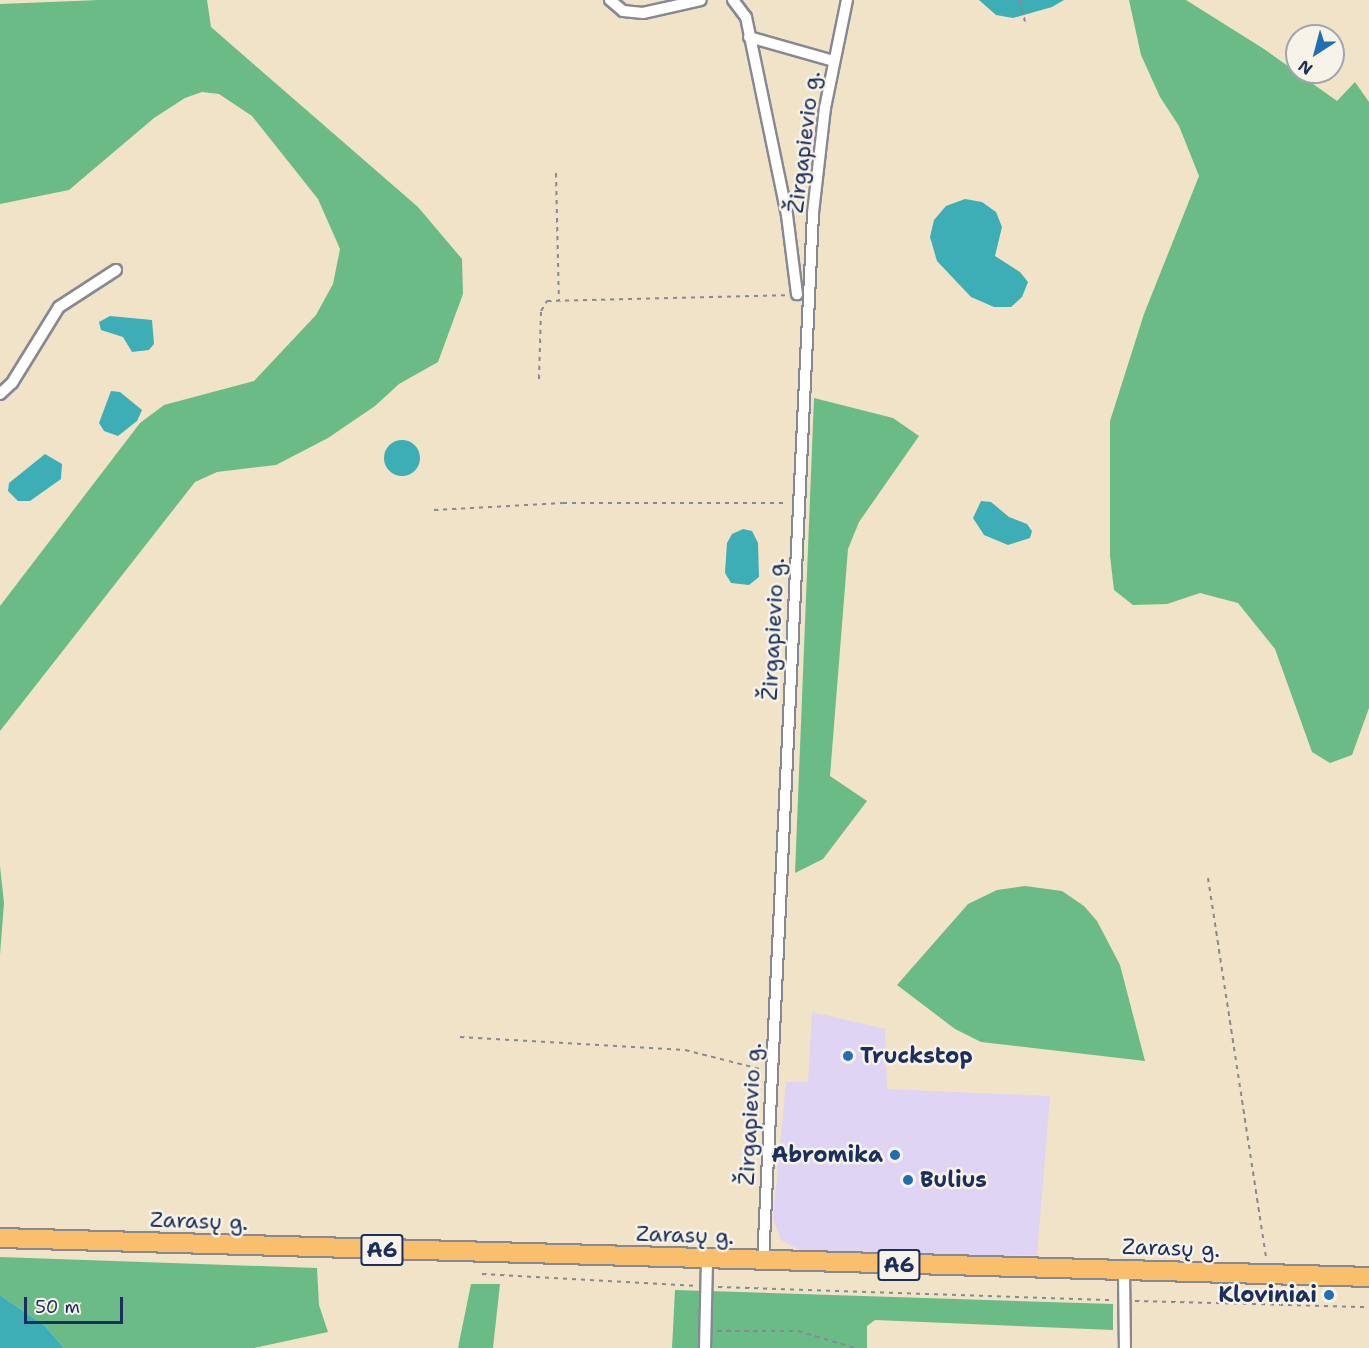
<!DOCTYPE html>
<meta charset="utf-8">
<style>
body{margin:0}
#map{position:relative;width:1369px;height:1348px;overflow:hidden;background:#f1e3c8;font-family:"Shantell Sans",sans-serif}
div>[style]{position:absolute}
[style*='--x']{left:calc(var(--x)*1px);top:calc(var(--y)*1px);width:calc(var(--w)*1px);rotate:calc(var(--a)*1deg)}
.built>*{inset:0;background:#e0d4f4}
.forest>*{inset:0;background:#6abb86}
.water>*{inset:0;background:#3daeb6}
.round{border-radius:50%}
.path>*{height:2px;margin-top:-1px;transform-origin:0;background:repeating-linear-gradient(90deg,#868993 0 4.5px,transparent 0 9px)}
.roads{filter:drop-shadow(2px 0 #868993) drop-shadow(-2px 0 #868993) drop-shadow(0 2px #868993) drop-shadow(0 -2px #868993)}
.minor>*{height:10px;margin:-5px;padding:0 5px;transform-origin:5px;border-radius:5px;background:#fff}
.trunk>*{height:18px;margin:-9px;padding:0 9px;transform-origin:9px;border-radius:9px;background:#f9bf6d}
.dots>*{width:16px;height:16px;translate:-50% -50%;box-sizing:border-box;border:3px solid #f7f3e8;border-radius:50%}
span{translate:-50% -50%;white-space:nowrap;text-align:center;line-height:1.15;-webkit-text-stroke:5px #f7f3e8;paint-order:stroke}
.shield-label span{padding:2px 4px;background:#f7f3e8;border:2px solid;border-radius:4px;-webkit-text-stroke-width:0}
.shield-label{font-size:21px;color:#1b2f5e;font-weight:700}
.street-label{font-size:22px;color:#1b2f5e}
.poi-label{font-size:22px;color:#1b2f5e;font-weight:700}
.left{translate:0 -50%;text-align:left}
.right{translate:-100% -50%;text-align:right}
.north{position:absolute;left:1285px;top:24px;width:60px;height:60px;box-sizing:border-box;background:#f7f3e8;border:2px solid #9fa5b1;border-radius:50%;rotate:216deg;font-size:16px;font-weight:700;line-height:24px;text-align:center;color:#1b2f5e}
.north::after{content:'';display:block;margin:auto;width:21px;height:27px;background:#1f6fb2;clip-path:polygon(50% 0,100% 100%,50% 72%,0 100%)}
.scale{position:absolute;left:24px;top:1297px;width:99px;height:27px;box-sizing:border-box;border:3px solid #1b2f5e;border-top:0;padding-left:8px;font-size:18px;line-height:21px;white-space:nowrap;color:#1b2f5e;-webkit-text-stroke:4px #f7f3e8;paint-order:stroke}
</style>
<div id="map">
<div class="built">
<div style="clip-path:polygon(812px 1012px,885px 1029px,887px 1089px,1050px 1096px,1037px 1255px,943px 1258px,799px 1250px,781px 1240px,773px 1219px,786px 1082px,808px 1082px)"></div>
</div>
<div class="forest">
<div style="clip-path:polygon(99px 0,207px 0,211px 27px,418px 207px,462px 259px,463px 294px,438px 362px,399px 384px,375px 406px,328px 438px,276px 465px,217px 472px,195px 482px,0 731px,0 606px,140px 423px,164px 405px,254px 381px,316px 315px,333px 284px,340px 249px,318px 199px,252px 116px,219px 94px,202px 92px,185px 98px,154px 118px,69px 190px,0 204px,0 4px)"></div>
<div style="clip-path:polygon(1129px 0,1186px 0,1264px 49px,1337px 101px,1355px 82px,1369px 102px,1369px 708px,1352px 755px,1330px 763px,1312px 752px,1275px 649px,1238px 603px,1200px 593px,1167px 604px,1133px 605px,1114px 590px,1110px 556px,1110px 421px,1144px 314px,1199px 176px,1179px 126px,1160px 97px,1141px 55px)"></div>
<div style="clip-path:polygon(814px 398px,893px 418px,919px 436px,859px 522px,848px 549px,830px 776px,867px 801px,823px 859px,795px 873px)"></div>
<div style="clip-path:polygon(0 866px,4px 903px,0 955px)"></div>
<div style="clip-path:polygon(1025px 886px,1062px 891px,1084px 906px,1097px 921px,1120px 965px,1145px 1061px,981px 1042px,955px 1029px,897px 985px,968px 904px,997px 890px)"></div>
<div style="clip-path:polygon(0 1257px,317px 1268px,319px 1305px,328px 1332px,254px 1348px,64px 1348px,45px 1326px,0 1295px)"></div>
<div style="clip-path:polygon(471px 1284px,500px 1284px,493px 1348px,458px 1348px)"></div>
<div style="clip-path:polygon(675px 1290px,1113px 1304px,1113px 1330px,875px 1320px,867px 1326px,867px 1348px,672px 1348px)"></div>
</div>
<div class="water">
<div style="clip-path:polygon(979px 0,1064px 0,1052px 7px,1013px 18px,996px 15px)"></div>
<div style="clip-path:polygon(965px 199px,982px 202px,996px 212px,1002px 227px,995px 256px,1020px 272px,1028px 282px,1022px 297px,1011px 307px,994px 307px,971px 297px,937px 261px,930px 237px,934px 220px,946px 206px)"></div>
<div style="clip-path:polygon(110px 316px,152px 320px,154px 344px,149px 350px,132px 352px,123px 337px,101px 330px,99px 322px)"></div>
<div style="clip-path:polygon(111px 391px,120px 392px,142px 410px,137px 421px,118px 436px,104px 431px,99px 423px)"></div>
<div class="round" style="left:384px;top:440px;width:36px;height:36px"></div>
<div style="clip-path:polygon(45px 454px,62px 464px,61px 479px,30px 501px,18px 501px,8px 491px,9px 483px)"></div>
<div style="clip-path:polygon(981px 501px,991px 502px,1009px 517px,1027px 524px,1032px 531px,1030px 538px,1008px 545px,984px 535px,973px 518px)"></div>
<div style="clip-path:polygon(743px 529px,752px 531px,758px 543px,759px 577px,749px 585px,731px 583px,725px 573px,727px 543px,732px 534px)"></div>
<div style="clip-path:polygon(0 1295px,45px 1326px,64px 1348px,0 1348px)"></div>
</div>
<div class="path">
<div style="--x:1020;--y:0;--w:22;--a:77"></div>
<div style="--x:556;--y:173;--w:128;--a:88.7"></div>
<div style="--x:539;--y:379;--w:68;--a:-88.3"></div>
<div style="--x:541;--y:311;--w:12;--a:-59"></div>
<div style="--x:547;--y:301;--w:238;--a:-1.4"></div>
<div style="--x:434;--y:510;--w:129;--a:-3.1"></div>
<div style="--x:563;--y:503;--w:224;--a:0"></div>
<div style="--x:1208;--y:878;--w:384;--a:81.3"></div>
<div style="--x:460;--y:1037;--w:225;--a:3.3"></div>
<div style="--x:685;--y:1050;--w:77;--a:14.2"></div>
<div style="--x:482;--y:1274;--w:212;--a:3.2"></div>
<div style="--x:718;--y:1287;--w:396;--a:1.9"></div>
<div style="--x:1135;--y:1301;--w:234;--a:1.5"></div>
<div style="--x:717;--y:1331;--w:81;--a:0"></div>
<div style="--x:798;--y:1331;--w:59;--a:16.6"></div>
</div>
<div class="roads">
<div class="minor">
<div style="--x:610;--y:0;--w:17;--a:40"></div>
<div style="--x:623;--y:11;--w:20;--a:6"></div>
<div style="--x:643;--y:13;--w:59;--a:-12.6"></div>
<div style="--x:733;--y:0;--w:21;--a:53"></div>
<div style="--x:746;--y:17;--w:202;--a:78.3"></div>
<div style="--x:787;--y:215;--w:80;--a:82.8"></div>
<div style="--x:749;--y:37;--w:88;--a:15.8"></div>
<div style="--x:0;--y:394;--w:16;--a:-43"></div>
<div style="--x:12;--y:383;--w:89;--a:-58.3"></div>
<div style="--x:59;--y:307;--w:68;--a:-33"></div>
<div style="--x:763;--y:1262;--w:1050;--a:-87.27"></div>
<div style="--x:813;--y:213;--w:106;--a:-83.5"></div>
<div style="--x:825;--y:108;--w:110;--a:-78.5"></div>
<div style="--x:1124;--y:1271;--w:77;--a:89.3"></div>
<div style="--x:705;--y:1348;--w:88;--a:-88.7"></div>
</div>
<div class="trunk">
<div style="--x:0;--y:1238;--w:1370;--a:1.63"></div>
</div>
</div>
<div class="dots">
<div style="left:848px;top:1056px;background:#1f6fb2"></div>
<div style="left:895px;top:1155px;background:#1f6fb2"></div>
<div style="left:908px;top:1180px;background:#1f6fb2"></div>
<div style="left:1329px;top:1295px;background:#1f6fb2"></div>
</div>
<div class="shield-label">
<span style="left:382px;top:1250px">A6</span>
<span style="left:899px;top:1265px">A6</span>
</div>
<div class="street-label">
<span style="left:804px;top:142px;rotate:-83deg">Žirgapievio g.</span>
<span style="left:773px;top:629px;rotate:-87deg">Žirgapievio g.</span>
<span style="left:750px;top:1114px;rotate:-87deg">Žirgapievio g.</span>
<span style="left:199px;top:1221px;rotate:2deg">Zarasų g.</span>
<span style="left:685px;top:1235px;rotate:2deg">Zarasų g.</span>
<span style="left:1171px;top:1248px;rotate:2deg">Zarasų g.</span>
</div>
<div class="poi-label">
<span class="left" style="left:860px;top:1056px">Truckstop</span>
<span class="right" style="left:883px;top:1155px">Abromika</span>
<span class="left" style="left:920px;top:1180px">Bulius</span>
<span class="right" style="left:1317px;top:1295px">Kloviniai</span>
</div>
<div class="north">N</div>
<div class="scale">50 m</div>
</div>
